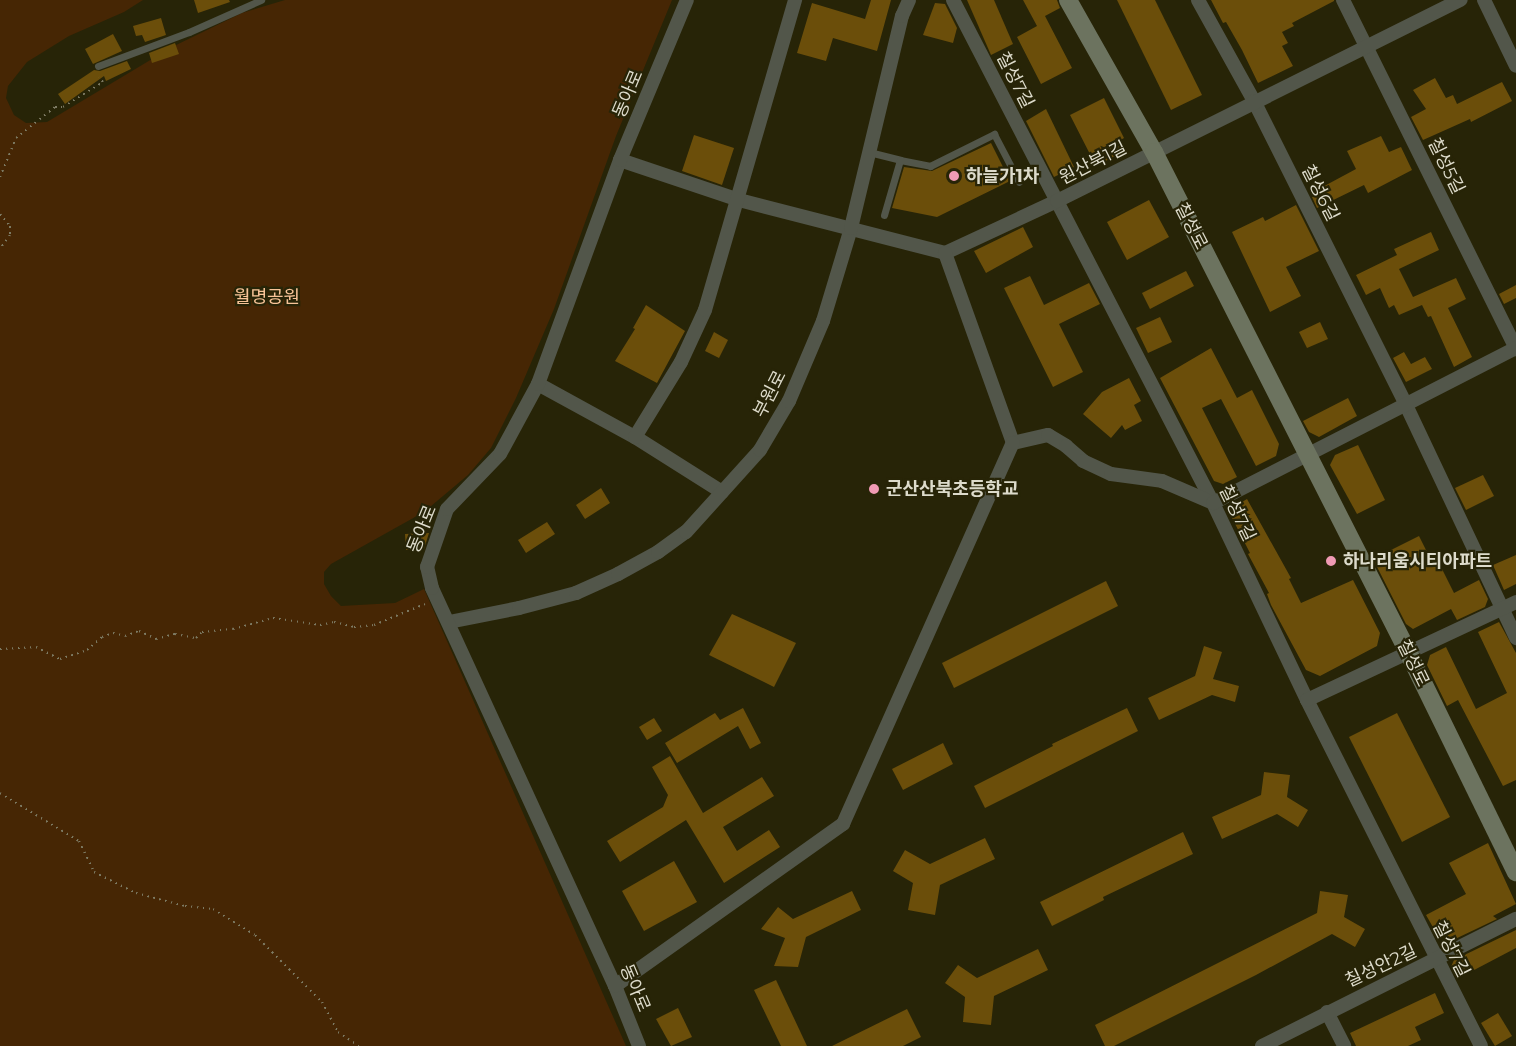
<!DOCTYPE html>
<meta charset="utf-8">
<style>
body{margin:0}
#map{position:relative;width:1516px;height:1046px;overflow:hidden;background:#272407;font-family:Montserrat,"Noto Sans KR",sans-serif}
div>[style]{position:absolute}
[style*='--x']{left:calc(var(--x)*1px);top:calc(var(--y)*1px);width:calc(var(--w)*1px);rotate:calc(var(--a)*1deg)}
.green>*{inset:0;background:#462604}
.building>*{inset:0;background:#6b4e0a}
.path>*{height:2px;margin-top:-1px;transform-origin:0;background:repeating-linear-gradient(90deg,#7d7a63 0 1.5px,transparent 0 6px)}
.lane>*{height:7px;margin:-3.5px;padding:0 3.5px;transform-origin:3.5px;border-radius:3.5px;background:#52564a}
.street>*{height:14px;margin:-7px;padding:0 7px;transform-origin:7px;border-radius:7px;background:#52564a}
.secondary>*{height:18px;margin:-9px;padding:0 9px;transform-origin:9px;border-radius:9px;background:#6c735f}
.dots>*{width:16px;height:16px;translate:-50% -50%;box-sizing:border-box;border:3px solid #272407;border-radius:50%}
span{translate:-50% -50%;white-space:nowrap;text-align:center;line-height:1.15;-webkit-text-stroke:4.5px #272407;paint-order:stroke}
.street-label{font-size:18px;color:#dddbcb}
.poi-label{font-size:18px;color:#dddbcb;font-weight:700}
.left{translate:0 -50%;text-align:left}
.park-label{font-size:18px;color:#f7c397}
</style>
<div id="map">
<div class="green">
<div style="clip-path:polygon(0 0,143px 0,124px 12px,69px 36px,27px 62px,8px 86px,6px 98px,14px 115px,26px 123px,47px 122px,172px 47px,242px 13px,285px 0,672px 0,616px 136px,554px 309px,516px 398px,491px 448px,468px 475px,424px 512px,331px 564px,324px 572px,324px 584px,331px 596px,341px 606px,395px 603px,424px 589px,626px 1046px,0 1046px)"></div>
</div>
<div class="building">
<div style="clip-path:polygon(194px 0,229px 0,230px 2px,198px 13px)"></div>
<div style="clip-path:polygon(871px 0,891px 0,877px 51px,833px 38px,826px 61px,797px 53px,812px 3px,865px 19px)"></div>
<div style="clip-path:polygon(967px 0,994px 0,1013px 44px,991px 55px)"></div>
<div style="clip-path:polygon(1023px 0,1057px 0,1060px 8px,1045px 16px,1072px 68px,1041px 84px,1017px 37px,1037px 26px)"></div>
<div style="clip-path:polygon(1117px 0,1155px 0,1202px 95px,1171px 110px)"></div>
<div style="clip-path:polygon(1211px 0,1334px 0,1334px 1px,1292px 23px,1294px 26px,1282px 32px,1288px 43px,1282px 46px,1293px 66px,1258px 83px,1242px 50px,1226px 22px,1223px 23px)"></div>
<div style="clip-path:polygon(935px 3px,945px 4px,957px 28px,953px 43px,923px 35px)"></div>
<div style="clip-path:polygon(161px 18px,166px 35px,145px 42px,142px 35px,136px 36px,133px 26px)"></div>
<div style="clip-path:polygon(113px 34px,122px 51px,93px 64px,85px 49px)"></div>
<div style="clip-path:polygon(175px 43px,179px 54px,152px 63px,149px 53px)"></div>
<div style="clip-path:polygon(127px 61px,131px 69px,106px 81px,104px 76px,65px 104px,58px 94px,94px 70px,100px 71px)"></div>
<div style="clip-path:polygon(1435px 78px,1446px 98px,1453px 95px,1457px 104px,1502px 82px,1512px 101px,1471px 122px,1470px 119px,1423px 140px,1411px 117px,1426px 109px,1413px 90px)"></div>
<div style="clip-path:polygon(1104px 98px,1124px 138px,1117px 142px,1123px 152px,1096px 166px,1070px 115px)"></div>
<div style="clip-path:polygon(1046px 109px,1074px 167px,1054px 177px,1026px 121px)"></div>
<div style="clip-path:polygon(694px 135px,734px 148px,722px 185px,682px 171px)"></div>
<div style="clip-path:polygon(1381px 136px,1389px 152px,1401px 147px,1412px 170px,1368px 193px,1364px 185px,1317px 208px,1312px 197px,1317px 195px,1315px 191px,1356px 169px,1347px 151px)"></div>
<div style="clip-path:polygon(991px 143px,1010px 181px,937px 217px,892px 208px,904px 167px,932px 171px)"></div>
<div style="clip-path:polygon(1149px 200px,1169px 237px,1127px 260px,1107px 222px)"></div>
<div style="clip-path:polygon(1296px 205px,1319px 251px,1286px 267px,1301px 296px,1270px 312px,1232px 232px,1263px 217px,1265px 221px)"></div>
<div style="clip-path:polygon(1023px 227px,1033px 247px,986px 273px,974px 251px)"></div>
<div style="clip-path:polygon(1431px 232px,1439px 250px,1399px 269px,1413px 297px,1456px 278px,1466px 299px,1448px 308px,1472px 357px,1454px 367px,1431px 316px,1428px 317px,1422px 305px,1399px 315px,1394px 305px,1389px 308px,1380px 288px,1366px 295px,1356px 275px,1397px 255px,1394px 249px)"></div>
<div style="clip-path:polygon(1186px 271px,1194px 286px,1150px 309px,1142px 293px)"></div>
<div style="clip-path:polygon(1030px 276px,1044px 305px,1089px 283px,1100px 304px,1059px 324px,1083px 372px,1053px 387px,1004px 288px)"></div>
<div style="clip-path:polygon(1516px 285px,1516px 298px,1504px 304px,1499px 294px)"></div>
<div style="clip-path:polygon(646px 305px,685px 331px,657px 383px,615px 361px,635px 329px,633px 328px)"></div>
<div style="clip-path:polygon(1160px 317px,1172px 342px,1148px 353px,1136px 328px)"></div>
<div style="clip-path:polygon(1320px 322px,1328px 339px,1307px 348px,1299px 332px)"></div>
<div style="clip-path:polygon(714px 332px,728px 340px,719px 358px,705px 351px)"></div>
<div style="clip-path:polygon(1211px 348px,1237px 398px,1252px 390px,1279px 444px,1276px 456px,1256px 466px,1221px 399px,1202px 408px,1237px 477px,1223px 484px,1214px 481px,1160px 378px)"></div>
<div style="clip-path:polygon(1404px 352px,1411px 364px,1425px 357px,1432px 369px,1406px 382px,1393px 358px)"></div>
<div style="clip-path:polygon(1129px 378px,1141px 401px,1134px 405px,1142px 421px,1125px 430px,1122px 425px,1111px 438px,1083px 414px,1102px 392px)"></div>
<div style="clip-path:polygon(1348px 398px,1357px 416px,1319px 437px,1309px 432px,1303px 421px)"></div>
<div style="clip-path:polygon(1358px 445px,1385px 500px,1357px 514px,1330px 465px,1335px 455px)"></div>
<div style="clip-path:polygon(1483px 475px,1494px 496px,1466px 510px,1455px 488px)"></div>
<div style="clip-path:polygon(601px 488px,610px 503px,585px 519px,576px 505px)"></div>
<div style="clip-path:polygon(1247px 499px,1291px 578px,1289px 579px,1301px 603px,1353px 580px,1380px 633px,1377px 646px,1320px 676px,1306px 670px,1271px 605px,1267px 594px,1269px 593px,1248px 554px,1250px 553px,1230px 514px,1232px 508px)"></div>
<div style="clip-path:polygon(547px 522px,555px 534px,526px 553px,518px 540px)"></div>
<div style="clip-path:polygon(429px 533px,424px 549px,406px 550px,405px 534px)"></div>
<div style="clip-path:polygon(1419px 536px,1432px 562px,1437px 559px,1454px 593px,1479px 580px,1488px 599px,1485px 607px,1457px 620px,1451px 609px,1413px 629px,1406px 624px,1373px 559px)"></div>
<div style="clip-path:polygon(1516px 555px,1516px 584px,1504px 590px,1493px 565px)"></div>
<div style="clip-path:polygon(1106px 581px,1118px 606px,954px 688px,942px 663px)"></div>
<div style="clip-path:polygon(732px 614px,796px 643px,774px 687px,709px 655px)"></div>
<div style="clip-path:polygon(1499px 622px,1516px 653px,1516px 780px,1503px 786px,1458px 700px,1447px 706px,1427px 665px,1430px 655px,1446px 647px,1476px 709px,1507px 693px,1478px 632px)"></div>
<div style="clip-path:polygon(1204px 646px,1222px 652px,1213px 679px,1239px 686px,1235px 702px,1212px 695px,1159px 720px,1148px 698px,1195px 676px)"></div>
<div style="clip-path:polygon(743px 708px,761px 743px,750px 749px,738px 726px,677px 763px,665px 743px,715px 713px,720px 720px)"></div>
<div style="clip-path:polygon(1127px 708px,1138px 731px,985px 808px,974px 786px,1053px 746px,1052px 744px)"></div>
<div style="clip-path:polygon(1397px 713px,1450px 817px,1402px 842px,1349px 737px)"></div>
<div style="clip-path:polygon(654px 718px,662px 731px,647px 740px,639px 727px)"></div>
<div style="clip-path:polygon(943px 743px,953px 764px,903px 790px,892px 769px)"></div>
<div style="clip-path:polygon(670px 756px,703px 813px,762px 777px,774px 796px,723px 827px,737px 851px,769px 830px,780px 847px,724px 883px,686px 820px,620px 862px,607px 841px,663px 807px,668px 795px,652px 767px)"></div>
<div style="clip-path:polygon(1264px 772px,1290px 775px,1287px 797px,1308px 810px,1298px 827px,1277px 814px,1222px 839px,1212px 817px,1261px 795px)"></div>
<div style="clip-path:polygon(1183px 832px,1193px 854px,1103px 897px,1104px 900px,1052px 926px,1040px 902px)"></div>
<div style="clip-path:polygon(985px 838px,995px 859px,940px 885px,935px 915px,908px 910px,913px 883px,893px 871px,905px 850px,930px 864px)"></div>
<div style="clip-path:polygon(1488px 843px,1516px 904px,1493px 916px,1497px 919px,1453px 940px,1438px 936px,1426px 915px,1466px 894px,1449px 863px)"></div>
<div style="clip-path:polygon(674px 861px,697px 902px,644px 931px,622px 891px)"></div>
<div style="clip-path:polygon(852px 891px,861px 910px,806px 937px,798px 967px,774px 966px,785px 938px,761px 929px,778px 907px,793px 919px)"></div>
<div style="clip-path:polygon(1320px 891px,1348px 895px,1344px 917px,1365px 929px,1355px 947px,1332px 934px,1256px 975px,1114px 1046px,1105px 1046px,1095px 1025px,1317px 913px)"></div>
<div style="clip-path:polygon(1516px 930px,1516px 948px,1457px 979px,1451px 967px,1454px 960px)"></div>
<div style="clip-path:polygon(1038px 949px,1048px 970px,994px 996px,991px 1025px,963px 1022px,965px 997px,945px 983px,958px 965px,977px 978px)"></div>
<div style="clip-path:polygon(776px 980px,807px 1046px,781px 1046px,754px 990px)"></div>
<div style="clip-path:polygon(1435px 993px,1444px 1013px,1415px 1027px,1421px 1040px,1408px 1046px,1356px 1046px,1350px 1033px)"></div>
<div style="clip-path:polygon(678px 1008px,692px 1037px,671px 1046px,656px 1019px)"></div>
<div style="clip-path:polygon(907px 1009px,921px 1037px,903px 1046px,832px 1046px)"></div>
<div style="clip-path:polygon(1498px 1013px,1512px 1036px,1495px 1046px,1481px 1023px)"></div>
</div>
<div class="path">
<div style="--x:0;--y:177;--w:42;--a:-67.7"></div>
<div style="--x:16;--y:138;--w:50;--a:-38.5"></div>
<div style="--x:55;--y:107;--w:8;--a:0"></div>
<div style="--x:63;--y:107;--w:47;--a:-32"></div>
<div style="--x:103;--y:82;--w:6;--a:-129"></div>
<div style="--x:0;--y:214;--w:16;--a:50"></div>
<div style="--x:10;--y:226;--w:9;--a:90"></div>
<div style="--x:10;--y:235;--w:17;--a:126"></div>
<div style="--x:0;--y:649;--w:36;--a:-3"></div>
<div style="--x:36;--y:647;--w:27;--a:27"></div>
<div style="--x:60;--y:659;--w:28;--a:-18"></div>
<div style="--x:87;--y:650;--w:20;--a:-41"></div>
<div style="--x:102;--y:637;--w:12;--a:-20"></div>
<div style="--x:113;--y:633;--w:12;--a:14"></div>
<div style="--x:125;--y:636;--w:15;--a:-20"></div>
<div style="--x:139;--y:631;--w:19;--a:25"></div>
<div style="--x:156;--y:639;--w:20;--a:-15"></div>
<div style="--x:175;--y:634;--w:21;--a:11"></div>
<div style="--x:196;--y:638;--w:8;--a:-45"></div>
<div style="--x:202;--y:632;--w:31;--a:-6"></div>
<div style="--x:233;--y:629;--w:41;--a:-15.4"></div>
<div style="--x:273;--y:618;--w:48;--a:8.5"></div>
<div style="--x:320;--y:625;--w:14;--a:-12"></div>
<div style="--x:334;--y:622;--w:21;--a:14"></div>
<div style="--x:354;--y:627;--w:20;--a:-6"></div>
<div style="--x:374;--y:625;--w:55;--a:-22.4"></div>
<div style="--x:0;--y:793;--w:92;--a:31.3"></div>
<div style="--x:79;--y:841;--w:34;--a:64"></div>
<div style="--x:94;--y:872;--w:47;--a:26.6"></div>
<div style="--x:136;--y:893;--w:51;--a:14.9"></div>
<div style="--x:185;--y:906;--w:28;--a:6"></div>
<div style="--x:213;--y:909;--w:49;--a:31.8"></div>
<div style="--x:255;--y:935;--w:95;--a:45"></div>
<div style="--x:322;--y:1002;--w:34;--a:62"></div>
<div style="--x:338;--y:1032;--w:25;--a:34"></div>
</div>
<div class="lane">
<div style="--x:98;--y:66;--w:97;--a:-20.5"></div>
<div style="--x:189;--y:32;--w:79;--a:-24"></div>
<div style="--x:869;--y:152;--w:32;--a:14"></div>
<div style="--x:884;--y:215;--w:57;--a:-73.8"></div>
<div style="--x:900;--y:160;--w:31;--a:11"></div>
<div style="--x:930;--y:166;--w:72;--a:-26.6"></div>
<div style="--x:994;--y:134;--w:54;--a:62.5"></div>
</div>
<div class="street">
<div style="--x:953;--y:0;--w:566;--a:62.67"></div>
<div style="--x:1213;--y:503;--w:218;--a:64.5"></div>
<div style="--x:1307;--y:700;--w:387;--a:63.3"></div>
<div style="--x:1198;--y:0;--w:115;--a:61"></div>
<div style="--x:1254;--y:101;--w:340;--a:63.4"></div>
<div style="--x:1406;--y:405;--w:258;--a:64.7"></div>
<div style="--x:1343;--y:0;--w:390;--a:63.6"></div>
<div style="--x:1484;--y:0;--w:73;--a:64.1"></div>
<div style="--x:620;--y:160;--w:126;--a:18.6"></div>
<div style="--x:739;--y:200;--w:213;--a:14.4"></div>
<div style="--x:945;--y:253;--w:123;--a:-24.9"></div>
<div style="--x:1057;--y:201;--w:451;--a:-26.5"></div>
<div style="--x:945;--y:253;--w:202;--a:70.3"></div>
<div style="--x:1013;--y:443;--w:36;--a:-13"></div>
<div style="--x:1048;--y:435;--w:21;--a:31"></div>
<div style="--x:1066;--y:446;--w:23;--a:41"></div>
<div style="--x:1083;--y:461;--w:31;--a:25"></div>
<div style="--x:1111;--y:474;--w:51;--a:7.8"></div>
<div style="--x:1162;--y:481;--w:56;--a:23.3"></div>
<div style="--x:538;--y:384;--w:111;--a:28.7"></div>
<div style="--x:635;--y:437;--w:103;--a:32.3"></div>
<div style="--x:635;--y:437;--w:88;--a:-58.5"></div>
<div style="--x:681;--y:362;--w:57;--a:-65.2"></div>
<div style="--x:705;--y:310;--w:323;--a:-73.8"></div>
<div style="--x:1213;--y:503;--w:340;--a:-27.1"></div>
<div style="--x:449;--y:622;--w:71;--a:-11.3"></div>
<div style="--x:519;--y:608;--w:59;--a:-14.7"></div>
<div style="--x:576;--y:593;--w:46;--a:-24.3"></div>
<div style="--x:618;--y:574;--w:46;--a:-28.8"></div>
<div style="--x:658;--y:552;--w:34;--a:-36"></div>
<div style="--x:686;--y:532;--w:110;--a:-47.9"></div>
<div style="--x:760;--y:450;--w:57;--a:-59.4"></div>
<div style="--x:789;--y:401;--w:87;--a:-67"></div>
<div style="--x:823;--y:321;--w:97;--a:-73.2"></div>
<div style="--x:851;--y:228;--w:218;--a:-76.5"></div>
<div style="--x:902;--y:16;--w:17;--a:-66"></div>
<div style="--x:1307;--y:700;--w:231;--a:-25.1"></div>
<div style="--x:615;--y:986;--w:280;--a:-35.4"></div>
<div style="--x:843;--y:824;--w:417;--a:-66"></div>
<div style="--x:1327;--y:1012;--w:38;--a:63"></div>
<div style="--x:639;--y:1046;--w:65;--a:-111.8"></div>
<div style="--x:615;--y:986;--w:438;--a:-114.7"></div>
<div style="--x:432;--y:588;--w:22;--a:-103"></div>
<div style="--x:427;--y:567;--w:61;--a:-71"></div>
<div style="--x:447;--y:509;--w:76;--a:-46.1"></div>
<div style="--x:500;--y:454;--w:80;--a:-61.5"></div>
<div style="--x:538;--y:384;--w:239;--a:-69.9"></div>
<div style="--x:620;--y:160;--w:173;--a:-67.3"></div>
<div style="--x:1262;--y:1046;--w:284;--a:-26.6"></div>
</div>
<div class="secondary">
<div style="--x:1068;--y:0;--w:175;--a:60.5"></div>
<div style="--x:1154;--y:152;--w:563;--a:63.07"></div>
<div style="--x:1409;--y:654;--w:243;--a:63.9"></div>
</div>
<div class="dots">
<div style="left:954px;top:176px;background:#f09ab4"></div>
<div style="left:874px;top:489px;background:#f09ab4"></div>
<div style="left:1331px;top:561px;background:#f09ab4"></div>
</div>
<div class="street-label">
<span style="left:1015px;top:80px;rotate:63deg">칠성7길</span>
<span style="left:628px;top:94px;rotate:-67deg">동아로</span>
<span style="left:1093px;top:163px;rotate:-27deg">원산북1길</span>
<span style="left:1446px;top:166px;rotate:64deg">칠성5길</span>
<span style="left:1320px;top:193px;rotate:63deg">칠성6길</span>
<span style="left:1191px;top:226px;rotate:63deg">칠성로</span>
<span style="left:770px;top:394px;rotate:-63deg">부원로</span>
<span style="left:1237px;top:513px;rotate:64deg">칠성7길</span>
<span style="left:422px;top:529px;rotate:-68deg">동아로</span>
<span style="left:1413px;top:663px;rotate:64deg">칠성로</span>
<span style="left:1451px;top:949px;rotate:63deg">칠성7길</span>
<span style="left:1381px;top:966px;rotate:-25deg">칠성안2길</span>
<span style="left:635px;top:988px;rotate:67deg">동아로</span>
</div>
<div class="poi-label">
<span class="left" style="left:966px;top:176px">하늘가1차</span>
<span class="left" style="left:886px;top:489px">군산산북초등학교</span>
<span class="left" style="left:1343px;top:561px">하나리움시티아파트</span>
</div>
<div class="park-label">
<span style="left:267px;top:297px">월명공원</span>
</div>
</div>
